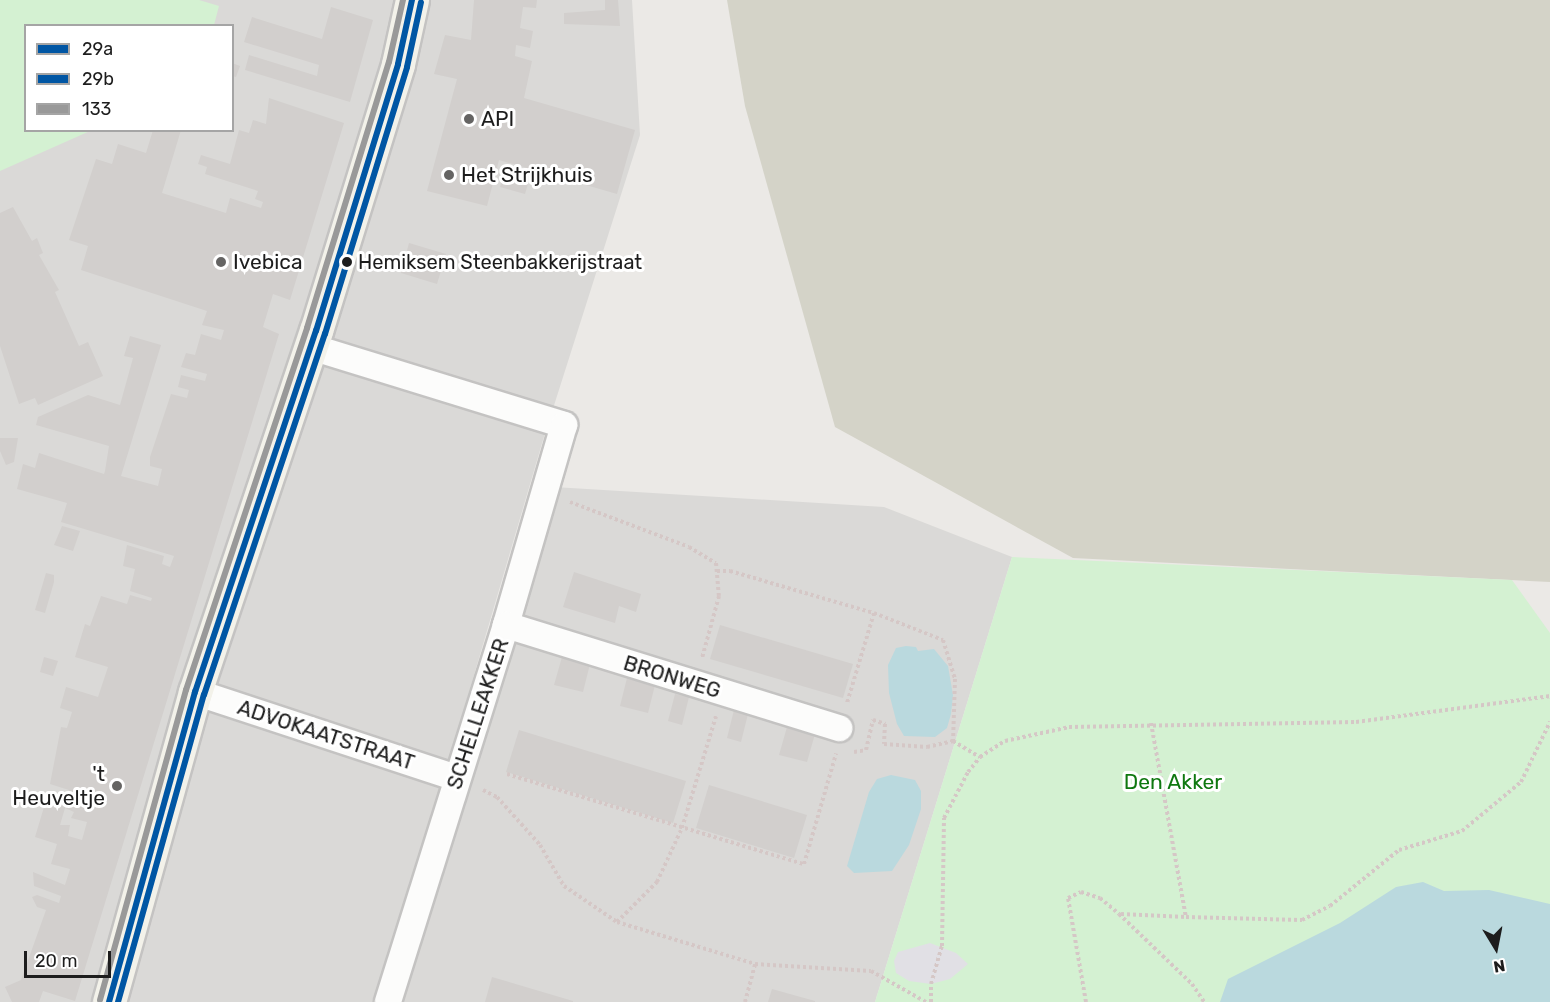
<!DOCTYPE html>
<style>
body{margin:0}
#map{position:relative;width:1550px;height:1002px;overflow:hidden;background:#ebe9e6;font-family:Rubik,sans-serif}
div>[style]{position:absolute}
[style*='--x']{left:calc(var(--x)*1px);top:calc(var(--y)*1px);width:calc(var(--w)*1px);rotate:calc(var(--a)*1deg)}
.residential>*{inset:0;background:#dad9d7}
.construction>*{inset:0;background:#d4d3c8}
.park>*{inset:0;background:#d4f1d2}
.plaza>*{inset:0;background:#e1e0e5}
.water>*{inset:0;background:#bad9de}
.building>*{inset:0;background:#d2cfcd}
.path>*{height:4px;margin-top:-2px;transform-origin:0;background:repeating-linear-gradient(90deg,#d5c7c6 0 3px,transparent 0 6px)}
.roads{filter:drop-shadow(2px 0 #c4c3c2) drop-shadow(-2px 0 #c4c3c2) drop-shadow(0 2px #c4c3c2) drop-shadow(0 -2px #c4c3c2)}
.minor>*{height:26px;margin:-13px;padding:0 13px;transform-origin:13px;border-radius:13px;background:#fcfcfb}
.secondary>*{height:33px;margin:-16.5px;padding:0 16.5px;transform-origin:16.5px;border-radius:16.5px;background:#f3f2ea}
.bus-1>*{height:6px;margin:-3px;padding:0 3px;transform-origin:3px;border-radius:3px;background:#0056a4}
.bus-2>*{height:6px;margin:-3px;padding:0 3px;transform-origin:3px;border-radius:3px;background:#0056a4}
.bus-3>*{height:6px;margin:-3px;padding:0 3px;transform-origin:3px;border-radius:3px;background:#999}
.dots>*{width:16px;height:16px;translate:-50% -50%;box-sizing:border-box;border:3px solid #fff;border-radius:50%}
span{translate:-50% -50%;white-space:nowrap;text-align:center;line-height:1.15;-webkit-text-stroke:6px #fff;paint-order:stroke}
.bus-label{font-size:20px;color:#1d1d1d}
.left{translate:0 -50%;text-align:left}
.poi-label{font-size:21px;color:#1d1d1d}
.right{translate:-100% -50%;text-align:right}
.street-label{font-size:21px;color:#1d1d1d}
.park-label{font-size:21px;color:#0f7810}
.legend{position:absolute;left:24px;top:24px;width:210px;height:108px;box-sizing:border-box;background:#fff;border:2px solid #a5a5a5;margin:0;padding:8px 10px;list-style:none;font-size:18px;color:#1d1d1d}
.legend li{display:flex;align-items:center;gap:12px;height:30px}
.legend b{width:30px;border:2px solid #a5a5a5}
.north{position:absolute;left:1466px;top:918px;width:60px;height:60px;-webkit-text-stroke:4px #fff;paint-order:stroke;rotate:170deg;font-size:16px;font-weight:700;line-height:24px;text-align:center;color:#1d1d1d}
.north::after{content:'';display:block;margin:auto;width:21px;height:27px;background:#1d1d1d;clip-path:polygon(50% 0,100% 100%,50% 72%,0 100%)}
.scale{position:absolute;left:24px;top:951px;width:87px;height:27px;box-sizing:border-box;border:3px solid #1d1d1d;border-top:0;padding-left:8px;font-size:18px;line-height:21px;white-space:nowrap;color:#1d1d1d;-webkit-text-stroke:4px #fff;paint-order:stroke}
</style>
<div id="map">
<div class="residential">
<div style="clip-path:polygon(evenodd,0 0,632px 0,640px 135px,543px 440px,378px 1002px,0 1002px,0 0,26px 26px,232px 26px,232px 130px,26px 130px,26px 26px)"></div>
<div style="clip-path:polygon(554px 487px,884px 507px,1012px 557px,875px 1002px,399px 1002px)"></div>
</div>
<div class="construction">
<div style="clip-path:polygon(727px 0,1550px 0,1550px 582px,1073px 558px,835px 427px,745px 106px)"></div>
</div>
<div class="park">
<div style="clip-path:polygon(0 0,199px 0,219px 6px,214px 25px,26px 26px,26px 130px,90px 131px,0 171px)"></div>
<div style="clip-path:polygon(1012px 557px,1512px 580px,1550px 633px,1550px 1002px,875px 1002px)"></div>
</div>
<div class="plaza">
<div style="clip-path:polygon(930px 943px,956px 953px,968px 964px,950px 979px,931px 984px,909px 981px,896px 973px,894px 961px,898px 952px)"></div>
</div>
<div class="water">
<div style="clip-path:polygon(906px 646px,916px 647px,918px 651px,934px 649px,948px 666px,953px 695px,951px 714px,947px 728px,935px 737px,904px 736px,897px 724px,889px 693px,888px 665px,896px 648px)"></div>
<div style="clip-path:polygon(891px 775px,915px 780px,921px 791px,921px 809px,909px 845px,892px 871px,854px 873px,847px 866px,869px 792px,877px 779px)"></div>
<div style="clip-path:polygon(1423px 882px,1444px 891px,1489px 890px,1550px 904px,1550px 1002px,1220px 1002px,1228px 979px,1340px 923px,1396px 887px)"></div>
</div>
<div class="building">
<div style="clip-path:polygon(474px 0,537px 0,536px 8px,523px 7px,520px 28px,533px 31px,530px 48px,516px 45px,515px 56px,532px 61px,524px 98px,635px 130px,617px 194px,499px 160px,487px 206px,427px 191px,457px 79px,434px 74px,445px 35px,471px 40px)"></div>
<div style="clip-path:polygon(605px 0,618px 0,620px 26px,564px 24px,564px 13px,605px 10px)"></div>
<div style="clip-path:polygon(331px 7px,373px 20px,350px 102px,245px 70px,249px 55px,317px 76px,319px 65px,244px 42px,252px 17px,322px 39px)"></div>
<div style="clip-path:polygon(232px 63px,240px 66px,236px 77px,232px 76px)"></div>
<div style="clip-path:polygon(evenodd,269px 98px,344px 123px,290px 300px,273px 294px,263px 327px,279px 334px,75px 1001px,43px 991px,39px 1002px,12px 1002px,5px 987px,21px 980px,46px 910px,37px 907px,32px 897px,37px 895px,59px 903px,61px 896px,34px 886px,33px 872px,65px 885px,70px 869px,51px 864px,57px 844px,35px 837px,47px 797px,65px 802px,69px 790px,50px 784px,61px 727px,67px 728px,72px 712px,60px 708px,66px 687px,98px 697px,108px 667px,75px 657px,85px 624px,90px 626px,101px 596px,127px 604px,130px 595px,151px 601px,152px 598px,130px 591px,135px 569px,123px 566px,127px 545px,164px 556px,162px 564px,170px 567px,174px 556px,61px 522px,67px 503px,17px 489px,23px 464px,35px 468px,39px 453px,104px 474px,105px 471px,109px 446px,36px 425px,38px 417px,88px 395px,120px 405px,133px 358px,124px 356px,130px 336px,161px 345px,121px 476px,158px 486px,162px 469px,150px 466px,150px 457px,171px 394px,187px 398px,189px 390px,178px 387px,181px 375px,205px 381px,207px 374px,181px 367px,186px 353px,195px 355px,201px 334px,221px 340px,224px 330px,202px 325px,207px 311px,81px 270px,88px 246px,69px 240px,96px 159px,112px 164px,118px 144px,146px 153px,153px 130px,181px 130px,162px 193px,226px 213px,230px 198px,261px 208px,263px 202px,255px 199px,258px 191px,205px 174px,207px 167px,198px 164px,201px 155px,230px 164px,239px 130px,249px 133px,253px 120px,266px 124px,269px 98px,65px 808px,74px 812px,71px 818px,87px 822px,82px 840px,68px 836px,70px 825px,60px 825px,65px 808px)"></div>
<div style="clip-path:polygon(505px 170px,530px 177px,525px 194px,500px 187px)"></div>
<div style="clip-path:polygon(13px 207px,32px 241px,37px 238px,43px 253px,39px 255px,59px 290px,55px 292px,79px 346px,88px 342px,103px 376px,38px 405px,35px 398px,19px 404px,0 346px,0 213px)"></div>
<div style="clip-path:polygon(409px 243px,446px 254px,437px 284px,401px 273px)"></div>
<div style="clip-path:polygon(0 438px,18px 438px,14px 462px,6px 465px,0 451px)"></div>
<div style="clip-path:polygon(62px 526px,80px 531px,73px 551px,54px 545px)"></div>
<div style="clip-path:polygon(574px 572px,641px 594px,636px 612px,619px 606px,615px 623px,563px 607px)"></div>
<div style="clip-path:polygon(46px 573px,54px 575px,54px 582px,45px 613px,35px 610px)"></div>
<div style="clip-path:polygon(720px 625px,853px 664px,843px 698px,710px 659px)"></div>
<div style="clip-path:polygon(44px 657px,58px 661px,53px 676px,40px 672px)"></div>
<div style="clip-path:polygon(562px 657px,590px 664px,583px 692px,554px 685px)"></div>
<div style="clip-path:polygon(627px 678px,655px 685px,648px 713px,620px 706px)"></div>
<div style="clip-path:polygon(675px 694px,689px 697px,682px 725px,668px 721px)"></div>
<div style="clip-path:polygon(734px 710px,748px 714px,741px 742px,727px 738px)"></div>
<div style="clip-path:polygon(787px 727px,815px 734px,807px 762px,779px 755px)"></div>
<div style="clip-path:polygon(519px 730px,686px 781px,673px 823px,506px 772px)"></div>
<div style="clip-path:polygon(709px 785px,807px 815px,794px 858px,696px 828px)"></div>
<div style="clip-path:polygon(492px 977px,573px 1001px,573px 1002px,485px 1002px)"></div>
<div style="clip-path:polygon(772px 989px,815px 1001px,815px 1002px,768px 1002px)"></div>
</div>
<div class="path">
<div style="--x:570;--y:502;--w:127;--a:20.7"></div>
<div style="--x:689;--y:547;--w:31;--a:31"></div>
<div style="--x:716;--y:563;--w:33;--a:85"></div>
<div style="--x:719;--y:596;--w:64;--a:105.3"></div>
<div style="--x:717;--y:571;--w:13;--a:0"></div>
<div style="--x:730;--y:571;--w:150;--a:16.3"></div>
<div style="--x:874;--y:613;--w:94;--a:106.7"></div>
<div style="--x:874;--y:613;--w:74;--a:21.4"></div>
<div style="--x:943;--y:640;--w:41;--a:72.9"></div>
<div style="--x:955;--y:679;--w:62;--a:91.8"></div>
<div style="--x:1151;--y:723;--w:197;--a:79.8"></div>
<div style="--x:1186;--y:917;--w:116;--a:1.5"></div>
<div style="--x:1302;--y:920;--w:31;--a:-27"></div>
<div style="--x:1330;--y:906;--w:89;--a:-39.1"></div>
<div style="--x:1399;--y:850;--w:66;--a:-16.8"></div>
<div style="--x:1462;--y:831;--w:77;--a:-39.7"></div>
<div style="--x:1521;--y:782;--w:67;--a:-64.2"></div>
<div style="--x:854;--y:752;--w:12;--a:-9"></div>
<div style="--x:866;--y:750;--w:31;--a:-77"></div>
<div style="--x:873;--y:720;--w:13;--a:18"></div>
<div style="--x:885;--y:724;--w:20;--a:93"></div>
<div style="--x:884;--y:744;--w:43;--a:4"></div>
<div style="--x:927;--y:747;--w:27;--a:-13"></div>
<div style="--x:953;--y:741;--w:31;--a:31"></div>
<div style="--x:507;--y:774;--w:310;--a:16.9"></div>
<div style="--x:804;--y:864;--w:115;--a:-73.8"></div>
<div style="--x:483;--y:790;--w:16;--a:27"></div>
<div style="--x:497;--y:797;--w:64;--a:48.1"></div>
<div style="--x:540;--y:845;--w:48;--a:59.7"></div>
<div style="--x:564;--y:886;--w:64;--a:34.2"></div>
<div style="--x:617;--y:922;--w:144;--a:16.9"></div>
<div style="--x:755;--y:964;--w:116;--a:3.5"></div>
<div style="--x:871;--y:971;--w:63;--a:29.4"></div>
<div style="--x:1121;--y:914;--w:65;--a:2.6"></div>
<div style="--x:617;--y:922;--w:57;--a:-45"></div>
<div style="--x:657;--y:882;--w:60;--a:-65.2"></div>
<div style="--x:682;--y:828;--w:117;--a:-73.1"></div>
<div style="--x:745;--y:1002;--w:39;--a:-75"></div>
<div style="--x:931;--y:1002;--w:18;--a:-90"></div>
<div style="--x:931;--y:984;--w:40;--a:-74"></div>
<div style="--x:942;--y:946;--w:128;--a:-89.1"></div>
<div style="--x:944;--y:818;--w:52;--a:-62.4"></div>
<div style="--x:968;--y:772;--w:19;--a:-51"></div>
<div style="--x:980;--y:757;--w:30;--a:-33"></div>
<div style="--x:1005;--y:741;--w:66;--a:-12.3"></div>
<div style="--x:1069;--y:727;--w:287;--a:-1"></div>
<div style="--x:1356;--y:722;--w:196;--a:-7.6"></div>
<div style="--x:1086;--y:1002;--w:106;--a:-99.8"></div>
<div style="--x:1068;--y:898;--w:14;--a:-25"></div>
<div style="--x:1081;--y:892;--w:20;--a:18"></div>
<div style="--x:1100;--y:898;--w:25;--a:40"></div>
<div style="--x:1119;--y:914;--w:101;--a:43.8"></div>
<div style="--x:1192;--y:984;--w:22;--a:56"></div>
</div>
<div class="roads">
<div class="minor">
<div style="--x:311;--y:347;--w:265;--a:17.1"></div>
<div style="--x:564;--y:425;--w:208;--a:106.2"></div>
<div style="--x:506;--y:625;--w:395;--a:107.4"></div>
<div style="--x:506;--y:625;--w:349;--a:17.2"></div>
<div style="--x:195;--y:692;--w:276;--a:18.2"></div>
</div>
<div class="secondary">
<div style="--x:109;--y:1002;--w:322;--a:-74.5"></div>
<div style="--x:195;--y:692;--w:381;--a:-71.5"></div>
<div style="--x:316;--y:331;--w:279;--a:-72.9"></div>
<div style="--x:398;--y:64;--w:66;--a:-77.7"></div>
</div>
</div>
<div class="bus-1">
<div style="--x:109;--y:1002;--w:322;--a:-74.5"></div>
<div style="--x:195;--y:692;--w:381;--a:-71.5"></div>
<div style="--x:316;--y:331;--w:279;--a:-72.9"></div>
<div style="--x:398;--y:64;--w:66;--a:-77.7"></div>
</div>
<div class="bus-2">
<div style="--x:118;--y:1002;--w:319;--a:-74.4"></div>
<div style="--x:204;--y:695;--w:381;--a:-71.5"></div>
<div style="--x:325;--y:334;--w:279;--a:-72.9"></div>
<div style="--x:407;--y:67;--w:66;--a:-77.8"></div>
</div>
<div class="bus-3">
<div style="--x:100;--y:1000;--w:322;--a:-74.5"></div>
<div style="--x:186;--y:690;--w:382;--a:-71.5"></div>
<div style="--x:307;--y:328;--w:278;--a:-72.9"></div>
<div style="--x:389;--y:62;--w:64;--a:-77.3"></div>
</div>
<div class="dots">
<div style="left:469px;top:119px;background:#656463"></div>
<div style="left:449px;top:175px;background:#656463"></div>
<div style="left:221px;top:262px;background:#656463"></div>
<div style="left:347px;top:262px;background:#1d1d1d"></div>
<div style="left:117px;top:786px;background:#656463"></div>
</div>
<div class="bus-label">
<span class="left" style="left:358px;top:262px">Hemiksem Steenbakkerijstraat</span>
</div>
<div class="poi-label">
<span class="left" style="left:481px;top:119px">API</span>
<span class="left" style="left:461px;top:175px">Het Strijkhuis</span>
<span class="left" style="left:233px;top:262px">Ivebica</span>
<span class="right" style="left:105px;top:786px">'t<br>Heuveltje</span>
</div>
<div class="street-label">
<span style="left:672px;top:677px;rotate:17deg">BRONWEG</span>
<span style="left:478px;top:714px;rotate:-72deg">SCHELLEAKKER</span>
<span style="left:326px;top:735px;rotate:18deg">ADVOKAATSTRAAT</span>
</div>
<div class="park-label">
<span style="left:1173px;top:782px">Den Akker</span>
</div>
<ul class="legend">
<li><b style="height:8px;background:#0056a4"></b>29a</li>
<li><b style="height:8px;background:#0056a4"></b>29b</li>
<li><b style="height:8px;background:#999"></b>133</li>
</ul>
<div class="north">N</div>
<div class="scale">20 m</div>
</div>
